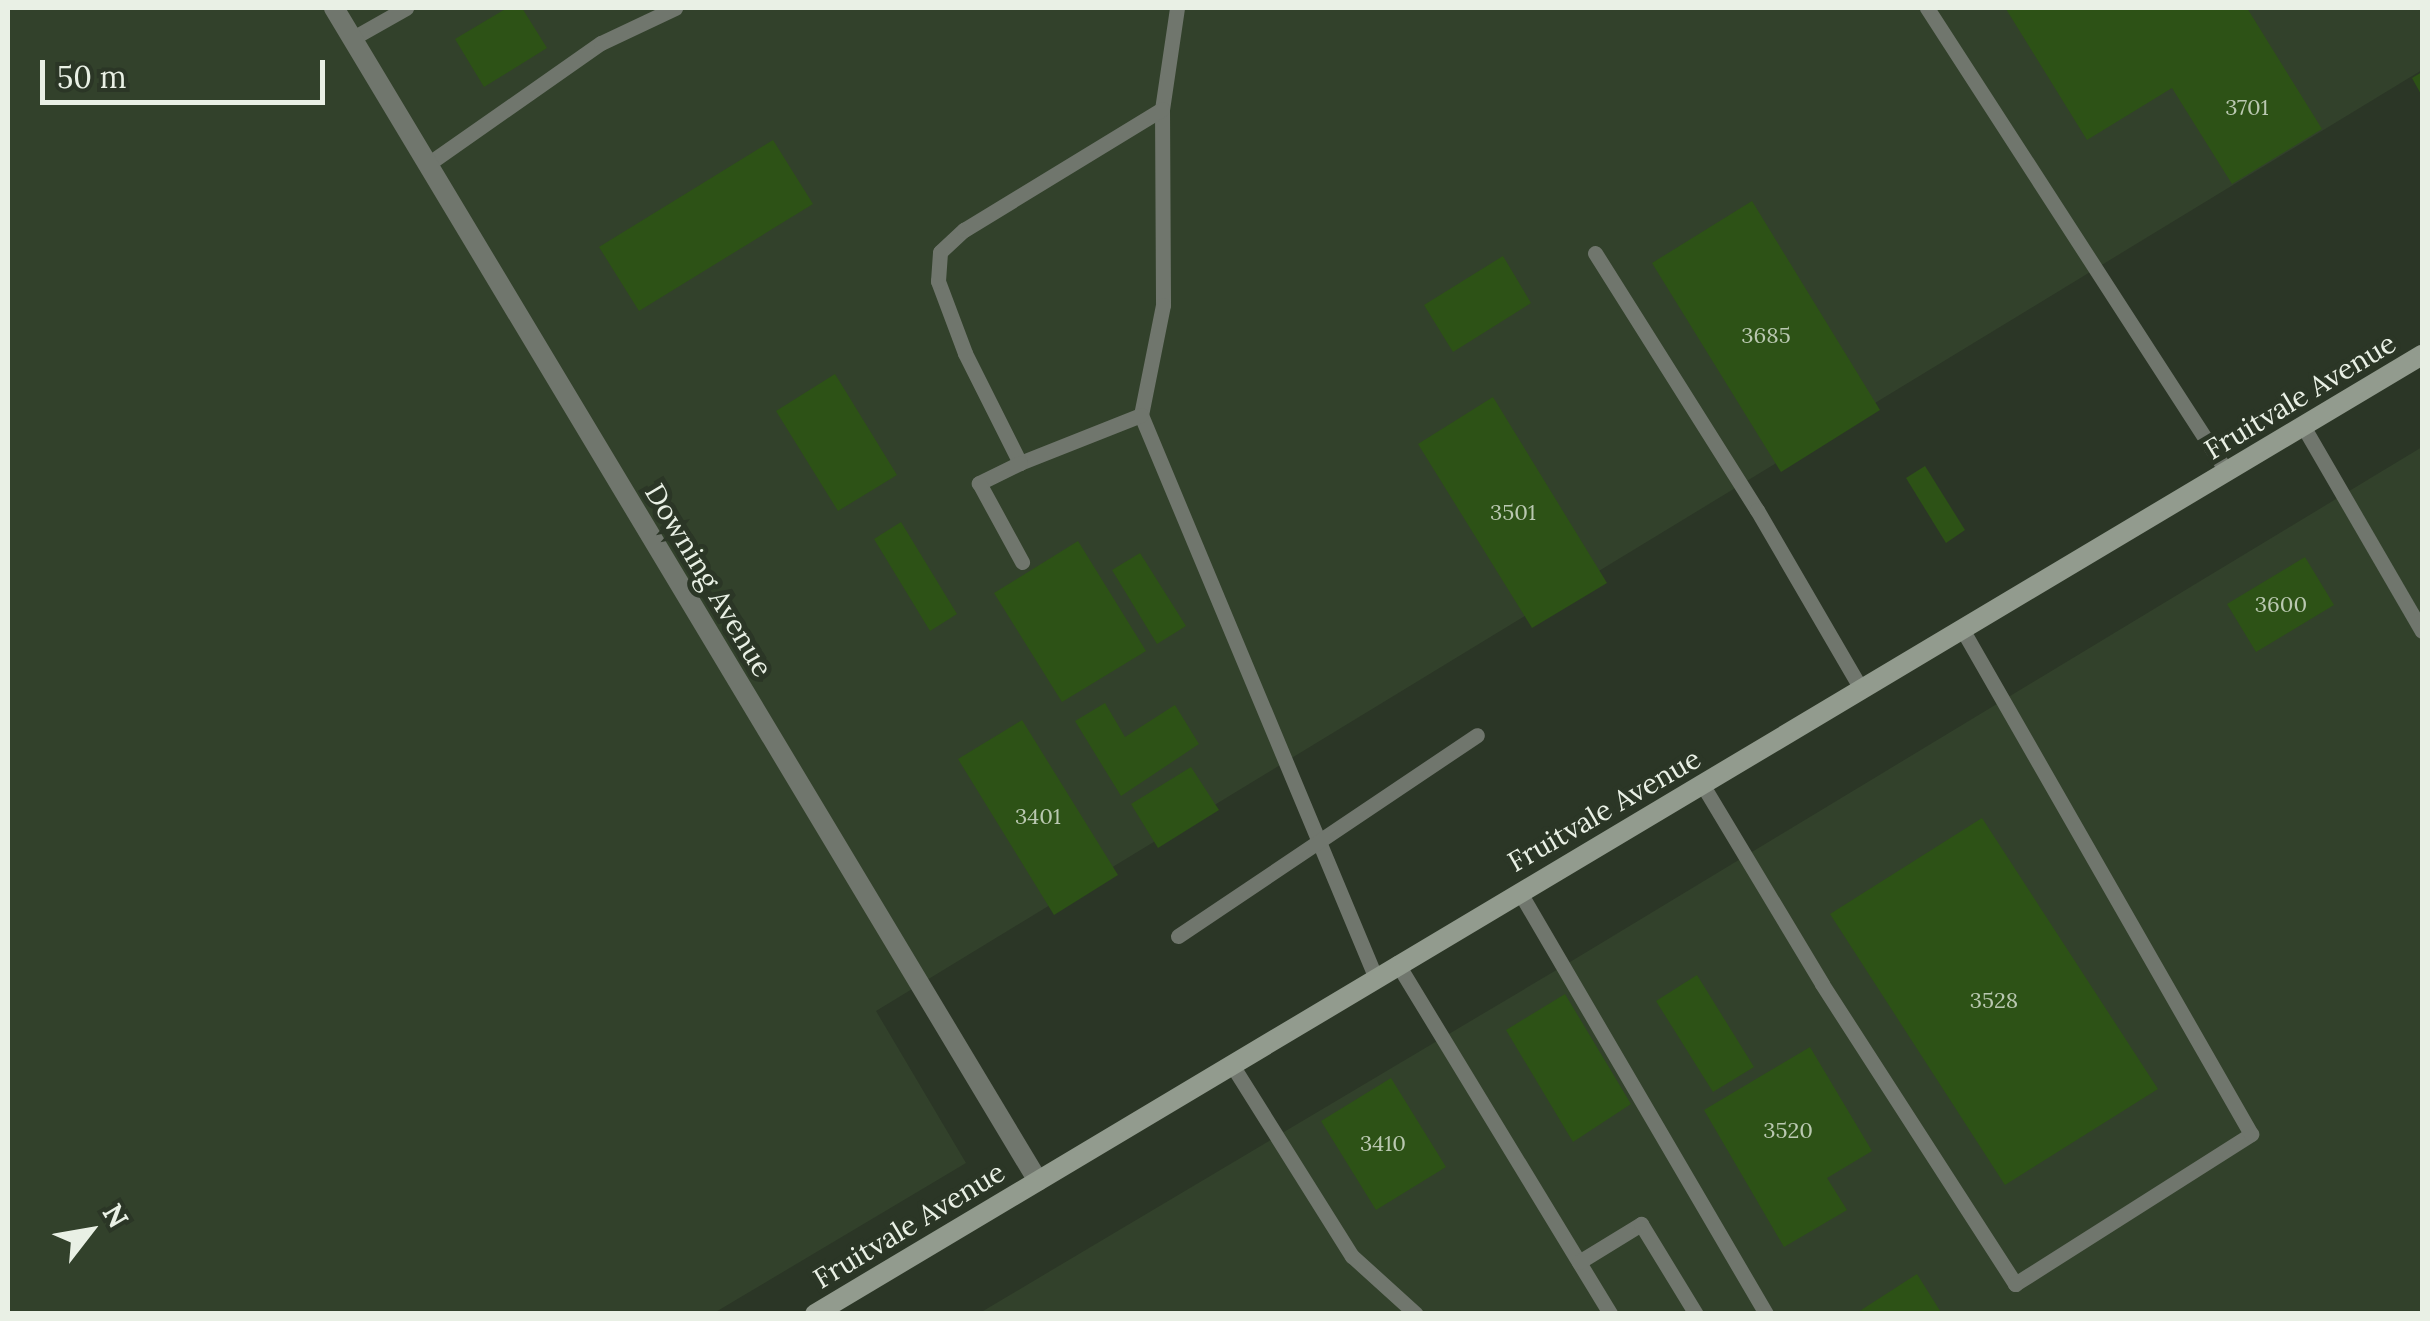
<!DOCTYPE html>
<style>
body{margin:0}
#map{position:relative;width:2430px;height:1321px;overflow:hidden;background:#2b3626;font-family:Lora,serif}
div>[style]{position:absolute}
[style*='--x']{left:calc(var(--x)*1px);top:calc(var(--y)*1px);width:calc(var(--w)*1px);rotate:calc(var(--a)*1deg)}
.built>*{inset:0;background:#32412b}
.building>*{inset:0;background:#2d5216}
.lane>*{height:15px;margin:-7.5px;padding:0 7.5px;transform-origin:7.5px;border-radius:7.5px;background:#70766d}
.street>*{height:20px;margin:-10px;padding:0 10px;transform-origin:10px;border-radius:10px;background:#70766d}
.secondary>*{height:20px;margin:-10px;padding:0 10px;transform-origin:10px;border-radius:10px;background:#929b8e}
span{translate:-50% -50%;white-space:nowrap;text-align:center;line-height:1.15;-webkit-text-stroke:10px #2b3626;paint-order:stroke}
.number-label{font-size:22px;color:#bac8b1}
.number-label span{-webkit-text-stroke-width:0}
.street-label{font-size:28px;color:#e9f0e5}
.frame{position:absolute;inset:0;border:10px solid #e9f0e5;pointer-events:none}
.north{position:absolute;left:40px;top:1181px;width:100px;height:100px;-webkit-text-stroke:8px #2b3626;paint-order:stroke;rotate:59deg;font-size:28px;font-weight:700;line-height:40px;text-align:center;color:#e9f0e5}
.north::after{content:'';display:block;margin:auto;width:35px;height:45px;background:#e9f0e5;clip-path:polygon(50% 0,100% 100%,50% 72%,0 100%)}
.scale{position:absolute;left:40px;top:60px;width:285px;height:45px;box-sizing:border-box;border:5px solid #e9f0e5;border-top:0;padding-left:12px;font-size:30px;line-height:35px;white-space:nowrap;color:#e9f0e5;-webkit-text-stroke:8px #2b3626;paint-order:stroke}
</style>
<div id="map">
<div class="built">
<div style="clip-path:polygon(8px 8px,2422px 8px,2422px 70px,876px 1011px,966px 1163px,714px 1313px,8px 1314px)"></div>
<div style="clip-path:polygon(2422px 447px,2422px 1313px,978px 1314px,1575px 959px)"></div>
</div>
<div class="building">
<div style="clip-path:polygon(507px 8px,522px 8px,547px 48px,484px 87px,455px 39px)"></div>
<div style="clip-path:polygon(2247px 8px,2322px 129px,2232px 184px,2172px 88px,2087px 140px,2006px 9px)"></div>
<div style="clip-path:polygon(2422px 72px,2422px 96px,2412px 78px)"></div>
<div style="clip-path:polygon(773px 140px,813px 204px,639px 311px,599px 247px)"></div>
<div style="clip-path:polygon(1752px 201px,1880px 410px,1781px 472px,1652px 263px)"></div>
<div style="clip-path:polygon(1503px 256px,1531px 303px,1453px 352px,1424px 305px)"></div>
<div style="clip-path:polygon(835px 374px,897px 475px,838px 511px,776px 411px)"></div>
<div style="clip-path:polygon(1493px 397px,1607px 583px,1532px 628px,1418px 444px)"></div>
<div style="clip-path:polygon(1925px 466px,1965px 530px,1946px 543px,1906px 478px)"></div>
<div style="clip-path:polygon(901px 522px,957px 614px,930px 631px,874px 539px)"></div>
<div style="clip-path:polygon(1078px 541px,1146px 651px,1062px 702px,994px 593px)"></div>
<div style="clip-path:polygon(1140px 553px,1186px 626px,1157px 644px,1112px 570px)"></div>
<div style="clip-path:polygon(2305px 557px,2334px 605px,2256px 652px,2227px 604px)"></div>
<div style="clip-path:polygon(1105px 703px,1125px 737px,1175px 705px,1199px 744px,1121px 796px,1075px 721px)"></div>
<div style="clip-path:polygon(1022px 720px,1118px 875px,1054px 915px,958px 759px)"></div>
<div style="clip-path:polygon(1191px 767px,1219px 810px,1158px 848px,1131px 804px)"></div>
<div style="clip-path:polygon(1982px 818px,2158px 1089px,2005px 1185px,1830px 914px)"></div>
<div style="clip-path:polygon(1697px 975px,1754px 1067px,1713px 1092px,1656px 1001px)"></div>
<div style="clip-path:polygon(1565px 994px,1631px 1104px,1573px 1142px,1506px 1030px)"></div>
<div style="clip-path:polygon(1810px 1047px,1872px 1151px,1827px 1178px,1847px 1210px,1784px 1247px,1704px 1110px)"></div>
<div style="clip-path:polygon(1391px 1078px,1446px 1167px,1376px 1210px,1321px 1121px)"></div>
<div style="clip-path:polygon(1917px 1274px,1942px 1314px,1855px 1314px)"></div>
</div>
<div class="lane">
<div style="--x:1177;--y:8;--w:102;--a:98.4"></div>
<div style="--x:1162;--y:109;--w:196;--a:89.7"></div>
<div style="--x:1163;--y:305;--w:112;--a:101.3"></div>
<div style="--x:1141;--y:415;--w:608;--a:67.36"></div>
<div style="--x:1927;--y:8;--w:553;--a:57.12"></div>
<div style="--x:353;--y:38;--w:61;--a:-29.5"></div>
<div style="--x:428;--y:164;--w:211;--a:-35"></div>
<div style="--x:601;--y:43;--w:82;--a:-25.3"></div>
<div style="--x:1595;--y:253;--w:304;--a:57.8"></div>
<div style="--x:1757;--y:510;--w:207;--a:59.8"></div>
<div style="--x:1141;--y:415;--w:130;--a:158.4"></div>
<div style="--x:1020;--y:463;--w:123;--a:-116.6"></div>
<div style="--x:965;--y:353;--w:77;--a:-110.6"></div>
<div style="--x:938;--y:281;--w:29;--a:-86"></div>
<div style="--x:940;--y:252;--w:33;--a:-43"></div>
<div style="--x:964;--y:230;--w:232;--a:-31.4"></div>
<div style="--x:2303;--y:426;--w:237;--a:59.9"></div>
<div style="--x:1020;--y:463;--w:46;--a:154"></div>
<div style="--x:979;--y:483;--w:90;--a:61.4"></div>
<div style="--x:1702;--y:784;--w:233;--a:59"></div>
<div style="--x:1822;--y:984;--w:357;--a:57.2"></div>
<div style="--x:2015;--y:1284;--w:280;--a:-32.4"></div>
<div style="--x:2251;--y:1134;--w:582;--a:-119.78"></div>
<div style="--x:1519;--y:891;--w:490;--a:59.7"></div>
<div style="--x:1178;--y:936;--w:360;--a:-33.9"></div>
<div style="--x:1397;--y:963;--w:411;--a:58.7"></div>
<div style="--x:1232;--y:1065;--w:226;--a:57.9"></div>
<div style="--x:1352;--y:1256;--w:86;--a:42.2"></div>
<div style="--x:1579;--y:1262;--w:73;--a:-31.5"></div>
<div style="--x:1641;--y:1224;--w:105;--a:58.6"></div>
</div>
<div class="street">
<div style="--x:334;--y:8;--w:1368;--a:59.03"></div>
</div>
<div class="secondary">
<div style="--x:815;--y:1314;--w:1871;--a:-30.83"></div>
</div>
<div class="number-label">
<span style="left:2247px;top:108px">3701</span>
<span style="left:1766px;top:336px">3685</span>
<span style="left:1513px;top:513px">3501</span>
<span style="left:2281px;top:605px">3600</span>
<span style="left:1038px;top:817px">3401</span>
<span style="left:1994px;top:1001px">3528</span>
<span style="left:1788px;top:1131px">3520</span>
<span style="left:1383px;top:1144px">3410</span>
</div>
<div class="street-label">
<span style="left:2300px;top:396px;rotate:-31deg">Fruitvale Avenue</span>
<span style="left:709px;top:580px;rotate:59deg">Downing Avenue</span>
<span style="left:1604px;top:810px;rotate:-30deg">Fruitvale Avenue</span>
<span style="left:909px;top:1225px;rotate:-31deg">Fruitvale Avenue</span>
</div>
<div class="frame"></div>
<div class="north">N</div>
<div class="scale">50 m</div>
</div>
